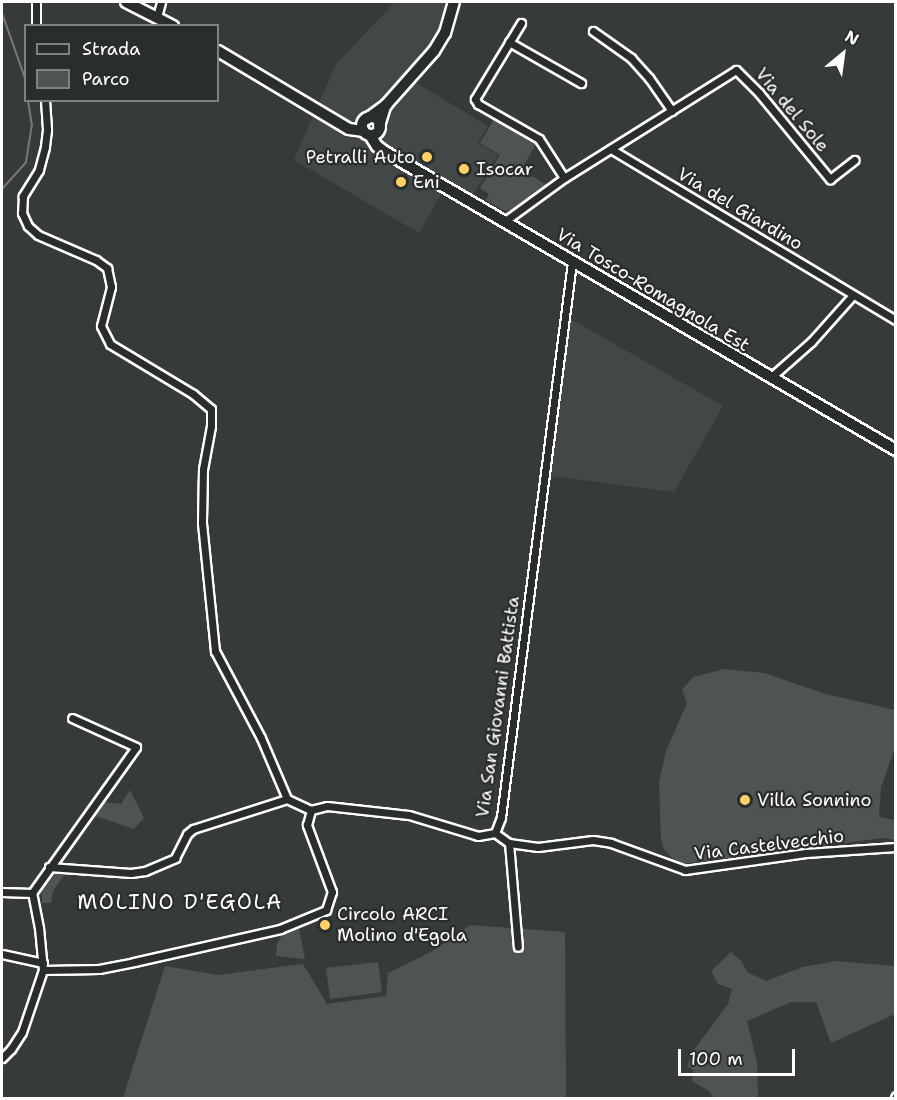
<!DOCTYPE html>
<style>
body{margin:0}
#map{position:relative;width:897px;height:1100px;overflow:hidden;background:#373a3b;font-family:"Shantell Sans",sans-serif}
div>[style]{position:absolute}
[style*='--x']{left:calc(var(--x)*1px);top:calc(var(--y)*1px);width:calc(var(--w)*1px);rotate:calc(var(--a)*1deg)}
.built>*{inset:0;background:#444748}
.green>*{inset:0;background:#505354}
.stream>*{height:2px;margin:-1px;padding:0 1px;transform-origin:1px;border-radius:1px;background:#767879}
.roads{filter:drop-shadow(2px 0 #fff) drop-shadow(-2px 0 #fff) drop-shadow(0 2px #fff) drop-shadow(0 -2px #fff)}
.minor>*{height:7px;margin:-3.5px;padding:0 3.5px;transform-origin:3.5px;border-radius:3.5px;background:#2a2d2e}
.secondary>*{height:10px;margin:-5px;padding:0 5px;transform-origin:5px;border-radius:5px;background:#2a2d2e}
.primary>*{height:10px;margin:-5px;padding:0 5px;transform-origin:5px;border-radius:5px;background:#2a2d2e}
.primary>.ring{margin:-5px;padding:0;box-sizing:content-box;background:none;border:10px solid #2a2d2e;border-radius:50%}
.dots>*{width:16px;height:16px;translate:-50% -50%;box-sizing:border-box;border:3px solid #2a2d2e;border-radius:50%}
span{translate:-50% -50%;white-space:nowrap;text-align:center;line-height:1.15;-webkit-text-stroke:4.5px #2a2d2e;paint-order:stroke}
.street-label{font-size:18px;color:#fff}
.poi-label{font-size:18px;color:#fff}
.right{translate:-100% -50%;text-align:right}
.left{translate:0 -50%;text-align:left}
.quarter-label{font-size:21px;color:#fff;letter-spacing:1.5px}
.frame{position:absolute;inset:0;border:3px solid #fff;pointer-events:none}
.legend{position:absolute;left:24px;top:24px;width:195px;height:78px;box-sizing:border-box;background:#2a2d2e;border:2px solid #7f8182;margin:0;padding:8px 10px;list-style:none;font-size:18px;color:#fff}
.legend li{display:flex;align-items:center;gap:12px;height:30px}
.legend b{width:30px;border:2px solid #7f8182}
.north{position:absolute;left:813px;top:24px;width:60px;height:60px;-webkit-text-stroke:4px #2a2d2e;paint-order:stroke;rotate:29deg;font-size:16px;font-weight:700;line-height:24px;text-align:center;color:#fff}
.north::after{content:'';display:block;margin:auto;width:21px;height:27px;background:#fff;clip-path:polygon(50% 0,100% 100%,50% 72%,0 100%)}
.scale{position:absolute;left:678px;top:1049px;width:117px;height:27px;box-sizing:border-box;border:3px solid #fff;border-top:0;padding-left:8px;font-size:18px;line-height:21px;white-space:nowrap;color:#fff;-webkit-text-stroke:4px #2a2d2e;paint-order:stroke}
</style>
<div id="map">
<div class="built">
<div style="clip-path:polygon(395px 2px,461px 2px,448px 40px,415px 82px,488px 126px,478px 143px,498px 155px,467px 204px,443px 190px,419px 233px,294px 160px,336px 64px)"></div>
<div style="clip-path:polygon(569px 318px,723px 406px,674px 492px,550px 476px)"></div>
</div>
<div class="green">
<div style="clip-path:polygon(494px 119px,536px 144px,521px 170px,547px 185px,511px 211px,502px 210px,486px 200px,489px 194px,480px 188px,500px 155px,480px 143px)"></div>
<div style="clip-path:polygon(724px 669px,765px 673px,822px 693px,895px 710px,895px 748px,881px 787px,879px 817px,895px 820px,895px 840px,883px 838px,681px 864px,673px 859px,664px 849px,661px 840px,659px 782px,666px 751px,687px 703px,682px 690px,693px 677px)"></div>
<div style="clip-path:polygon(130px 790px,144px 818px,134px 829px,95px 816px,104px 802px,121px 804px)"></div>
<div style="clip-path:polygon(55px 874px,65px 874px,53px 891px,51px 903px,42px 903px,42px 892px)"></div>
<div style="clip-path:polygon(470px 925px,565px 932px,566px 1098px,123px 1098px,165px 966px,218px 975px,303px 964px,327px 1004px,386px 996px,388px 973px,431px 952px)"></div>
<div style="clip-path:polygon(299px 929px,305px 959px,276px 956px,277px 944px,283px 933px)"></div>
<div style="clip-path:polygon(731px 952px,742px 962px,747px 972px,766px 981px,803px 967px,836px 961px,894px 966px,895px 1014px,831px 1043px,816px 1002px,791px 1002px,747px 1021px,757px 1063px,758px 1098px,714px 1098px,709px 1091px,692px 1081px,693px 1070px,687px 1066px,694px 1050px,728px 1004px,732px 989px,718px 984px,711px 971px)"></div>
<div style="clip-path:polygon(378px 962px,382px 992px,330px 999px,326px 968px)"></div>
</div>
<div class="stream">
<div style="--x:2;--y:13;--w:72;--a:70.6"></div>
<div style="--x:2;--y:189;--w:36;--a:-48"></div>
<div style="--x:26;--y:162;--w:36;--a:-81"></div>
<div style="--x:32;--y:126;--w:26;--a:-99"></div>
</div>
<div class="roads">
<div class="minor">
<div style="--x:36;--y:2;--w:24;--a:90"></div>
<div style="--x:157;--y:17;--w:16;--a:-75"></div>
<div style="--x:521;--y:23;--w:89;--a:121.2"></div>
<div style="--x:475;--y:99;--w:6;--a:59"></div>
<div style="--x:478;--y:104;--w:70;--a:29.8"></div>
<div style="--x:539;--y:139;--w:46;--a:57.3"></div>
<div style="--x:593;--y:31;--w:47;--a:35.4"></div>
<div style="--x:631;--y:58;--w:27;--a:48"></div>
<div style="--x:649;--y:78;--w:40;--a:55.1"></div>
<div style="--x:509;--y:42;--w:83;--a:29.7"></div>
<div style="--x:45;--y:100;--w:30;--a:86"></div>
<div style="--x:47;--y:130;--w:17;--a:97"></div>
<div style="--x:45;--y:147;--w:24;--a:105"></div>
<div style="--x:39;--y:170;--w:31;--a:122"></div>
<div style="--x:23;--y:196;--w:17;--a:93"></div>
<div style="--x:22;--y:213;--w:14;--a:65"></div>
<div style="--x:28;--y:226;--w:13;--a:42"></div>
<div style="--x:38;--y:235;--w:63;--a:23.3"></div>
<div style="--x:96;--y:260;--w:14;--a:36"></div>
<div style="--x:107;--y:268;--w:19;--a:78"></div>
<div style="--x:111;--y:287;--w:40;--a:104.4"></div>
<div style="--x:101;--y:326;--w:20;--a:63"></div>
<div style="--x:110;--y:344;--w:97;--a:31.1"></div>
<div style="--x:193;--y:394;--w:23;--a:40"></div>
<div style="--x:211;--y:409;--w:17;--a:90"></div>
<div style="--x:211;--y:426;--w:44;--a:100.5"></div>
<div style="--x:203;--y:469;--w:54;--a:91.1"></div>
<div style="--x:202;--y:523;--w:129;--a:84.2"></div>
<div style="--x:215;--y:651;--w:98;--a:62.1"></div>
<div style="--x:261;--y:738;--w:66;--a:66.9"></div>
<div style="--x:287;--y:799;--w:26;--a:25"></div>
<div style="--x:611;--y:149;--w:332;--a:31"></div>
<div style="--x:505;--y:221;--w:73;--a:-36.1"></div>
<div style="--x:564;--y:178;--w:203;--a:-32.1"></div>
<div style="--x:736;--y:70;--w:33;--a:45"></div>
<div style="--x:759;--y:93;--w:112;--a:50.5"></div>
<div style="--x:830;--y:179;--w:31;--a:-38"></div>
<div style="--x:770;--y:378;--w:55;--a:-41.3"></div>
<div style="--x:811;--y:342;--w:63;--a:-48.2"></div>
<div style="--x:495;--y:833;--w:17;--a:36"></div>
<div style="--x:509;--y:843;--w:29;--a:8"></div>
<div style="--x:538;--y:847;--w:55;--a:-7.3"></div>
<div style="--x:593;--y:840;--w:18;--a:9"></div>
<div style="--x:611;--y:843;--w:79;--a:20"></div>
<div style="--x:685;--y:870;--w:122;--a:-8"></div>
<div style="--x:806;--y:853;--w:90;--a:-3.8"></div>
<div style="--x:509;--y:843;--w:104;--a:85.1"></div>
<div style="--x:49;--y:867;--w:82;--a:4.2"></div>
<div style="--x:131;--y:873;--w:14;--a:-8"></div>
<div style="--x:145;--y:871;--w:33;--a:-23"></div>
<div style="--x:175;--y:858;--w:27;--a:-63"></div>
<div style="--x:187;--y:834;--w:8;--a:-40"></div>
<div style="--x:193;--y:829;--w:99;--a:-17.7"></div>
<div style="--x:2;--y:892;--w:30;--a:2"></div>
<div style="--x:2;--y:954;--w:42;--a:12.4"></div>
<div style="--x:43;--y:970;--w:56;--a:-1"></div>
<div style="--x:99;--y:969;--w:36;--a:-11"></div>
<div style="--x:134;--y:962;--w:150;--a:-12.7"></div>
<div style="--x:280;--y:929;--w:50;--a:-22.4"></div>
<div style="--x:326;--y:910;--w:19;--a:-72"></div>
<div style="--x:332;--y:892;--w:72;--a:-110.5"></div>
<div style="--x:307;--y:825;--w:16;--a:-75"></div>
<div style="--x:311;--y:810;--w:16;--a:-14"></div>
<div style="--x:327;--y:806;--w:82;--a:6.3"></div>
<div style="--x:409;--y:815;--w:72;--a:16.9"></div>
<div style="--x:478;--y:836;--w:17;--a:-10"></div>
<div style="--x:495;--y:833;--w:17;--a:-69"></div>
<div style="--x:501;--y:817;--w:560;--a:-82.71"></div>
<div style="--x:2;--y:1058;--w:13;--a:-45"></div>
<div style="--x:11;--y:1049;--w:20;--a:-57"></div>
<div style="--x:22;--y:1032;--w:65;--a:-71.3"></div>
<div style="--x:43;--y:970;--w:42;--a:-95.4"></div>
<div style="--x:39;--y:928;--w:36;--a:-101"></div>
<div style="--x:32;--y:893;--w:179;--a:-54.5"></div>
<div style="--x:136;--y:747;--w:70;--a:-155.6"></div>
<div style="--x:895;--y:1098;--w:2;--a:-63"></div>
</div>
<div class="secondary">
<div style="--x:367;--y:119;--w:24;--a:-36"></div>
<div style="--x:386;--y:105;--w:72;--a:-48.4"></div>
<div style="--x:434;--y:51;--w:21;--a:-59"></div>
<div style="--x:445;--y:33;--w:32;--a:-74"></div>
<div style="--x:379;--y:126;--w:21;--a:-73"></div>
</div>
<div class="primary">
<div style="--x:126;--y:2;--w:53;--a:27.1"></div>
<div style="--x:218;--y:51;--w:152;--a:30.8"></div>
<div style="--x:349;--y:129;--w:15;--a:8"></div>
<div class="ring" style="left:362px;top:117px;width:8px;height:8px"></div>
<div style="--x:370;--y:135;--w:13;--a:58"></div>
<div style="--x:377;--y:146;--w:10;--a:37"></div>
<div style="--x:385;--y:152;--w:592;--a:30.25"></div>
</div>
</div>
<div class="dots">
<div style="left:427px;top:157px;background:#ffd166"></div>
<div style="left:464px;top:169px;background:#ffd166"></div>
<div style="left:401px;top:182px;background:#ffd166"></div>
<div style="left:745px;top:800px;background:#ffd166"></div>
<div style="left:325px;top:925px;background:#ffd166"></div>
</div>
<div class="street-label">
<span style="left:792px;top:110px;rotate:50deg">Via del Sole</span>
<span style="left:740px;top:209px;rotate:31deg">Via del Giardino</span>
<span style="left:653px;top:290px;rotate:31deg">Via Tosco-Romagnola Est</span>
<span style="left:498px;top:707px;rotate:-82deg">Via San Giovanni Battista</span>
<span style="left:769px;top:845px;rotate:-7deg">Via Castelvecchio</span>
</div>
<div class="poi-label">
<span class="right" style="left:415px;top:157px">Petralli Auto</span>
<span class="left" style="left:476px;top:169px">Isocar</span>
<span class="left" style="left:413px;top:182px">Eni</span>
<span class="left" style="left:757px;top:800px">Villa Sonnino</span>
<span class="left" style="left:337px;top:925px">Circolo ARCI<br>Molino d'Egola</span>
</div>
<div class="quarter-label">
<span style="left:180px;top:902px">MOLINO D'EGOLA</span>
</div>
<div class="frame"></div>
<ul class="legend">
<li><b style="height:8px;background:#2a2d2e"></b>Strada</li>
<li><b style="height:16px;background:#505354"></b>Parco</li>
</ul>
<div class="north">N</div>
<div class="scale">100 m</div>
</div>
